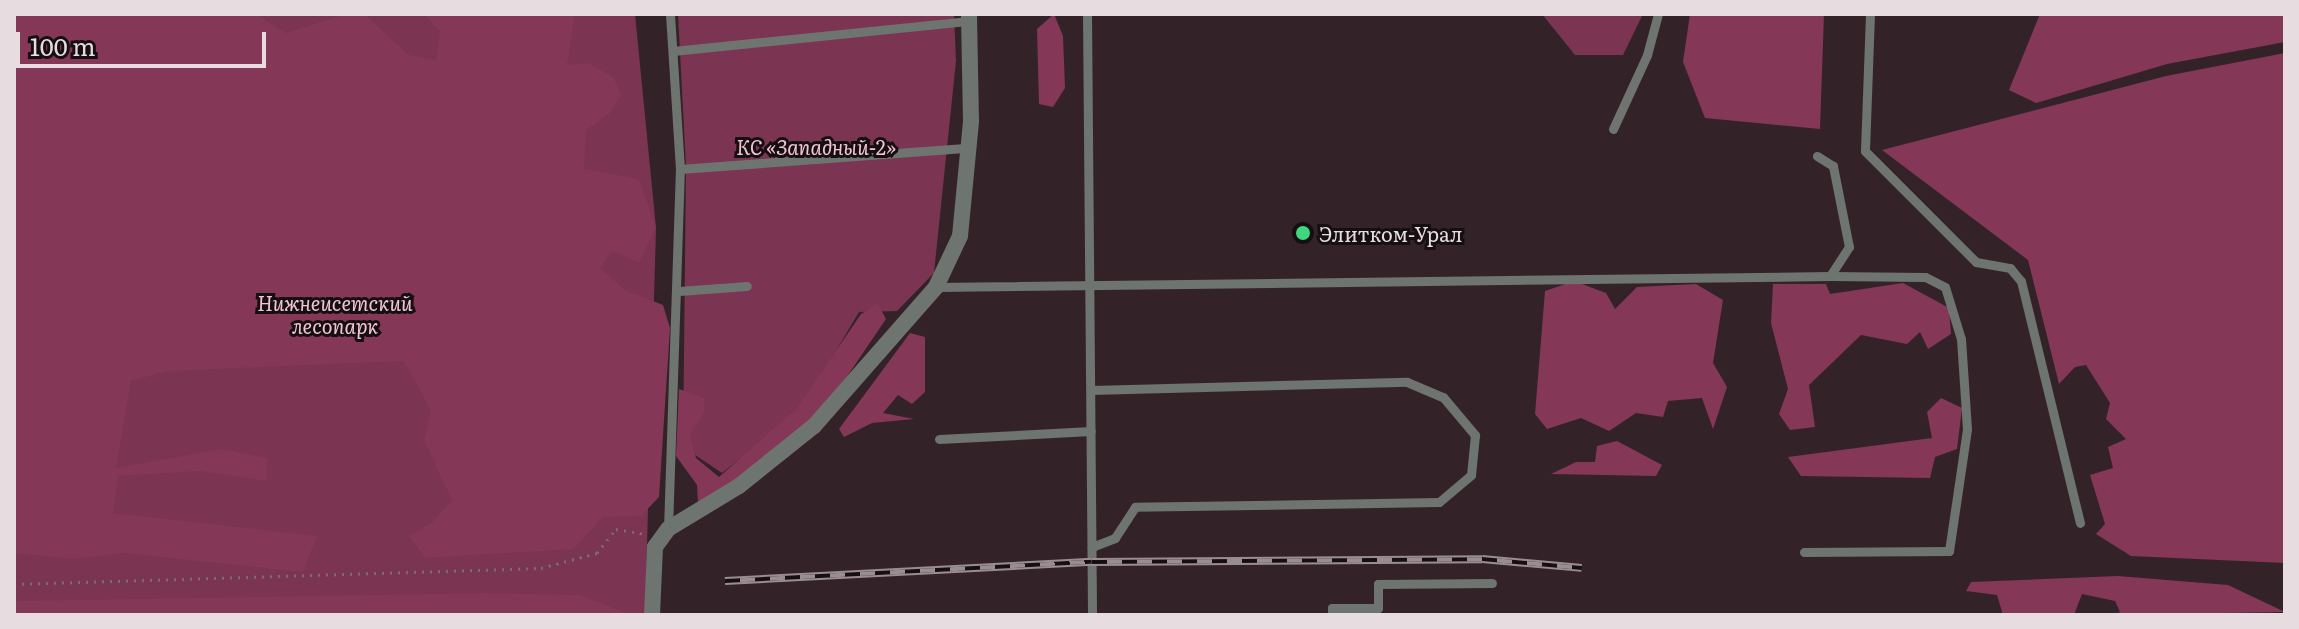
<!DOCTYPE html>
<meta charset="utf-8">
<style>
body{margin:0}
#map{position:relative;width:2299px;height:629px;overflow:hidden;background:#332328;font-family:Literata,serif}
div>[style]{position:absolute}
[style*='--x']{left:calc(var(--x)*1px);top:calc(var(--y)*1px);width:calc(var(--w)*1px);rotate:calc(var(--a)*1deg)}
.green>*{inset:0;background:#7b3451}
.forest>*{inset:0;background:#843757}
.path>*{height:3px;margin-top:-1.5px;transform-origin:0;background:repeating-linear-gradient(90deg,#7a6b70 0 2px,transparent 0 8px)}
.lane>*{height:9px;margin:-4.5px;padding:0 4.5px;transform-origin:4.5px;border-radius:4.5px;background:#6e746f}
.street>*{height:16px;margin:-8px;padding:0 8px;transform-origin:8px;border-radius:8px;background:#6e746f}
.rail>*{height:8px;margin-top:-4px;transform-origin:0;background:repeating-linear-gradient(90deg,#160f11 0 15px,#9a8d91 0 30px);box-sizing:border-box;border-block:2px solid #9a8d91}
.dots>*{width:22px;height:22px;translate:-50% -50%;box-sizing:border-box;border:4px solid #160f11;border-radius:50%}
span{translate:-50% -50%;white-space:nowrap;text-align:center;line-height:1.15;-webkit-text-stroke:6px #160f11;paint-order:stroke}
.park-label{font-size:20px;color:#f2c4d3;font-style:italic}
.poi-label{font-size:20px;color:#e7dcdf}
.left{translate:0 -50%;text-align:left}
.frame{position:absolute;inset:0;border:16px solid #e7dcdf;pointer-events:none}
.scale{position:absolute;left:16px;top:32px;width:250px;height:36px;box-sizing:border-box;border:4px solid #e7dcdf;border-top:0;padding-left:10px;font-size:24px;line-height:28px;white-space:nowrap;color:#e7dcdf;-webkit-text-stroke:6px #160f11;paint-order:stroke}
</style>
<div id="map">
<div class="green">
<div style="clip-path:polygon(14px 14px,635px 14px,656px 228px,645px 615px,14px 615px)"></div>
<div style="clip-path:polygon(678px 14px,954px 14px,956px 61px,934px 273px,897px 311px,859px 312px,801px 410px,722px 473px,683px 447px,686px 167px)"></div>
<div style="clip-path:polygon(1542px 14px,1643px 14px,1623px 55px,1575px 55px)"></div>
</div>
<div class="forest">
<div style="clip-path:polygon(14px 14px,256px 14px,286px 33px,346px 14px,364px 14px,409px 55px,436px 60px,440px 31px,424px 14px,575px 14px,567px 65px,589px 63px,614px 78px,621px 96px,609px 114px,586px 130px,584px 169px,639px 179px,656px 228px,639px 263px,612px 251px,600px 268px,625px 290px,663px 305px,670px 328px,659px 497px,641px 516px,603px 517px,574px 549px,425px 558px,409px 536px,433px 522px,452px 500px,424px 440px,431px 411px,404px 361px,167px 371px,131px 381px,116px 468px,221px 449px,267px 458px,267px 481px,200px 471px,118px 476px,113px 513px,317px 536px,303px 572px,124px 553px,72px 559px,14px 553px)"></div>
<div style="clip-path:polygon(1054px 14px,1063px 36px,1065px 88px,1053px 107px,1039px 104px,1037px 29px)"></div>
<div style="clip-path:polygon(1690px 14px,1824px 14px,1820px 129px,1705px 118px,1683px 62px)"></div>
<div style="clip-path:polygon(2040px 14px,2285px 14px,2285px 42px,2167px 64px,2036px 103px,2009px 90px)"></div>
<div style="clip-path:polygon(2285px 53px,2285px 563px,2131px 556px,2096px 534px,2105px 524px,2090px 475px,2113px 468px,2108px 447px,2126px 439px,2106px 419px,2110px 403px,2086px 365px,2075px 367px,2059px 384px,2028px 260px,1882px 150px,2166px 76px)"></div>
<div style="clip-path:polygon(1574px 281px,1606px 293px,1615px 309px,1637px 287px,1696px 284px,1723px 300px,1713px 363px,1727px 387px,1713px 429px,1702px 398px,1668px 401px,1663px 417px,1636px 413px,1609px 431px,1581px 418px,1547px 429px,1535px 414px,1545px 291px)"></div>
<div style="clip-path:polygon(1903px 283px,1949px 308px,1951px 334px,1928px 349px,1920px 332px,1907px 344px,1861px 335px,1809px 385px,1815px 427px,1790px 430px,1779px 414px,1788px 389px,1771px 323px,1773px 284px,1826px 284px,1830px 294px)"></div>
<div style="clip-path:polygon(878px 304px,886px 319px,827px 406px,740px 479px,698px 504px,697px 485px,676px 456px,679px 389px,704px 398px,704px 413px,690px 435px,696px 458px,719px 477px,797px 408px,861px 314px)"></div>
<div style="clip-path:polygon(910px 333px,925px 337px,925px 392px,912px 404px,898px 395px,883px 413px,914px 419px,872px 423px,844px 437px,839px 429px)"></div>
<div style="clip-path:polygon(1941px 398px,1962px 408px,1957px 449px,1935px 457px,1930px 478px,1801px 476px,1788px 457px,1932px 438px,1927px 412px)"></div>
<div style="clip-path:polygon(1617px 441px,1662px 465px,1656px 476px,1551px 474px,1576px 462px,1595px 462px,1597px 446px)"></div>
<div style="clip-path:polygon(2118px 576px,2228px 585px,2285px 612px,2115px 615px,2120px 612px,2115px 601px,2082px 594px,2074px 615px,2003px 615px,1997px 595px,1966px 591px,1971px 582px)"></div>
<div style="clip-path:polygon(485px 593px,580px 595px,631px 615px,14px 615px,14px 601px)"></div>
</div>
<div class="path">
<div style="--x:14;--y:584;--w:527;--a:-1.74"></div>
<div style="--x:541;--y:568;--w:58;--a:-15"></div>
<div style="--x:597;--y:553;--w:31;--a:-52"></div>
<div style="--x:616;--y:529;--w:28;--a:10"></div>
</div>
<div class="lane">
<div style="--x:1087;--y:14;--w:601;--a:89.52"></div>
<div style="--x:1870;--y:14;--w:137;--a:92.1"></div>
<div style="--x:1865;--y:151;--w:157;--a:45"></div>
<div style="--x:1976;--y:262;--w:35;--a:10"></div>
<div style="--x:2010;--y:268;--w:17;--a:50"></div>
<div style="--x:2021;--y:281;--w:249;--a:76.3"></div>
<div style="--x:673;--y:51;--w:298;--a:-5.8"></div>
<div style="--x:1613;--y:129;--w:81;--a:-65.3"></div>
<div style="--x:1647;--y:55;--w:42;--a:-75"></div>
<div style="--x:680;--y:169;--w:289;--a:-4.2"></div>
<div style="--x:936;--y:287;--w:894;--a:-0.7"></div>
<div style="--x:1830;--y:276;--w:35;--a:-57"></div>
<div style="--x:1849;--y:247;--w:83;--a:-101.2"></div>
<div style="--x:1833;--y:166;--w:19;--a:-148"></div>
<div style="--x:679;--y:291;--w:68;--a:-4.2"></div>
<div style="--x:1091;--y:390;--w:316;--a:-1.5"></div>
<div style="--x:1407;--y:382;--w:39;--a:23"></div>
<div style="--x:1443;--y:397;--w:50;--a:49.9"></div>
<div style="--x:1475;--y:435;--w:40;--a:95.7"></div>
<div style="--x:1471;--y:475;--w:42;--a:139.8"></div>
<div style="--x:1439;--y:502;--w:304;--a:179.1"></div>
<div style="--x:1135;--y:507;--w:37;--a:123"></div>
<div style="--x:1115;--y:538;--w:25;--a:159"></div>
<div style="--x:939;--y:439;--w:152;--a:-3"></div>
<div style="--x:668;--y:529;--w:360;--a:-88.1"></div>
<div style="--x:680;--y:169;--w:155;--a:-93.7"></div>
<div style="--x:1804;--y:552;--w:145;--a:-0.4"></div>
<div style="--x:1949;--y:551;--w:123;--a:-81.6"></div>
<div style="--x:1967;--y:429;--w:90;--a:-93.8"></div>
<div style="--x:1961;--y:339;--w:54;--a:-107.1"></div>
<div style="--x:1945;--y:287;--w:22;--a:-153"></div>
<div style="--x:1925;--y:277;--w:95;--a:-179.4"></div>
<div style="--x:1332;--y:615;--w:7;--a:-90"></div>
<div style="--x:1332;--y:608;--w:46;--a:0"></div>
<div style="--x:1378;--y:608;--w:24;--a:-90"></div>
<div style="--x:1378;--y:584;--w:114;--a:-0.5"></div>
</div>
<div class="street">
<div style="--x:652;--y:615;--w:68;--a:-87.5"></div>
<div style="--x:655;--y:547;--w:22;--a:-54"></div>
<div style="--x:668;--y:529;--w:83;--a:-31.2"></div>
<div style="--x:739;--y:486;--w:96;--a:-38.7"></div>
<div style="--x:814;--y:426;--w:185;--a:-48.7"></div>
<div style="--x:936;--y:287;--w:56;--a:-64.8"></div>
<div style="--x:960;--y:236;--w:116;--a:-84.5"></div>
<div style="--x:971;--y:121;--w:107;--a:-91.1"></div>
</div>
<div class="rail">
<div style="--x:725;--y:581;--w:367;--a:-3"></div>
<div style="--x:1092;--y:562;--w:390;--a:-0.4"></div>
<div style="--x:1482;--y:559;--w:100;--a:5.1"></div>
</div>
<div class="dots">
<div style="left:1303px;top:233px;background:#3ed77d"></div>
</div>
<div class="park-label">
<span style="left:816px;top:146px">КС «Западный-2»</span>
<span style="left:335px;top:314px">Нижнеисетский<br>лесопарк</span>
</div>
<div class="poi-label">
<span class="left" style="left:1319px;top:233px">Элитком-Урал</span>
</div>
<div class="frame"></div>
<div class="scale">100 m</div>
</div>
